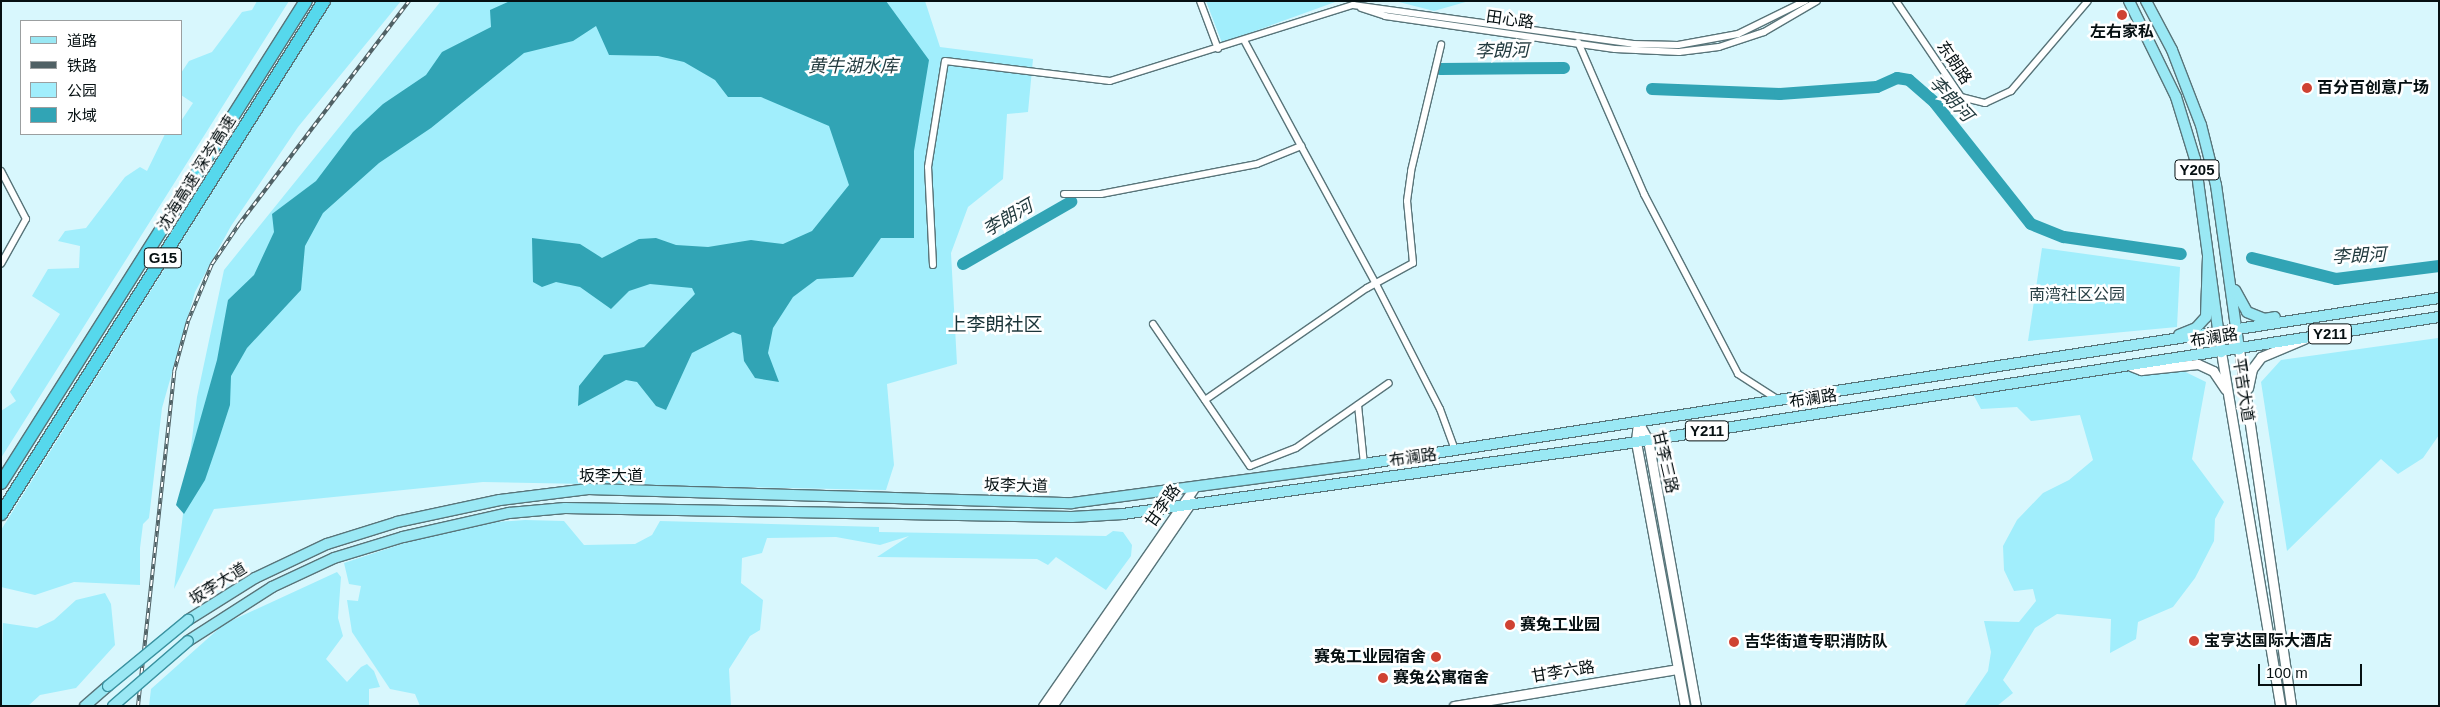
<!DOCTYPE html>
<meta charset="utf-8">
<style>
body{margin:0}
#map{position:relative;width:2440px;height:707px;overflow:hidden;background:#d8f7fd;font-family:Arial,"Noto Sans SC",sans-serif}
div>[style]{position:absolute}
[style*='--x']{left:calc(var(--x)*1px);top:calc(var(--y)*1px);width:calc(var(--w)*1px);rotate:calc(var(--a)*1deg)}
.green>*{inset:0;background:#a1eefc}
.water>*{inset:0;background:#31a4b5}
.river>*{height:12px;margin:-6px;padding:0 6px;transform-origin:6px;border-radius:6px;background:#31a4b5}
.roads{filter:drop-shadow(1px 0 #587479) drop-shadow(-1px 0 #587479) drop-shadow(0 1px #587479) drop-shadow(0 -1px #587479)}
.minor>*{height:6px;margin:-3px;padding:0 3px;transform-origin:3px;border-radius:3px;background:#fff}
.tertiary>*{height:9px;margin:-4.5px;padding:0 4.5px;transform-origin:4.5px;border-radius:4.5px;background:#fff}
.secondary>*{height:9px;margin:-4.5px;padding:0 4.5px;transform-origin:4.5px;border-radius:4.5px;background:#fff}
.primary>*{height:10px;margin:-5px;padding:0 5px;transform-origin:5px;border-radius:5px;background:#9ae8f4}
.motorway>*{height:12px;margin:-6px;padding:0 6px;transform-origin:6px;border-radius:6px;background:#56d8ec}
.rail>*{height:4px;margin-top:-2px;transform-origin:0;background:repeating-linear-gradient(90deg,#fff 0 5.5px,#506165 0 11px);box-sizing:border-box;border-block:1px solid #506165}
.bridges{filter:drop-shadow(1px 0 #3a92a0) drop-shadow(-1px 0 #3a92a0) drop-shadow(0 1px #3a92a0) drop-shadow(0 -1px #3a92a0)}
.primary-bridge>*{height:10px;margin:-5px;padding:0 5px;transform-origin:5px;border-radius:5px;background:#9ae8f4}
.dots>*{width:14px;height:14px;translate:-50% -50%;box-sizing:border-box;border:2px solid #fff;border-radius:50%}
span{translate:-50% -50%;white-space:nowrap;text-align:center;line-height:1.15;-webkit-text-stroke:5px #fff;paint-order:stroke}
.shield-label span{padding:1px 4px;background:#fff;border:1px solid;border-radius:4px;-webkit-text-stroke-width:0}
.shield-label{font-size:15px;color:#061012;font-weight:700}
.street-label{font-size:16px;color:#061012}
.poi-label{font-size:16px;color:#061012;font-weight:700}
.left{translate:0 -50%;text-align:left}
.right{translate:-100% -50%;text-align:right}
.park-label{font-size:16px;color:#263e43}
.water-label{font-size:18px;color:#233b3f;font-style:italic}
.quarter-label{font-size:19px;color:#1a3438}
.frame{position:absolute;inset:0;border:2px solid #061012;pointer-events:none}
.legend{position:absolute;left:20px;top:20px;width:162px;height:115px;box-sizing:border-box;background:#fff;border:1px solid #9b9fa0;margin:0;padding:6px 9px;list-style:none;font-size:15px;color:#061012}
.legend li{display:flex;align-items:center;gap:10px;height:25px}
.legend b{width:25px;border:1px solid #9b9fa0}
.scale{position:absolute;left:2258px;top:664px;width:104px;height:22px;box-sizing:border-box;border:2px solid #061012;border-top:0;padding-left:6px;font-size:15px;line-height:18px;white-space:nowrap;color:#061012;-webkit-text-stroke:4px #fff;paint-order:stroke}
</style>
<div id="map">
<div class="green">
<div style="clip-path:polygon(257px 1px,289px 1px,1px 458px,1px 411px,16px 401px,10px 392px,60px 314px,32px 296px,48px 269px,79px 268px,80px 246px,58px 241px,65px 231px,86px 228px,125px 177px,140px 167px,147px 171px,165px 134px,181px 134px,181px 121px,193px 103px,181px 95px,181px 73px,189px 61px,212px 52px,242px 12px,252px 10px)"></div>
<div style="clip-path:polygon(332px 1px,401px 1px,298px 127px,231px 226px,195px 292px,162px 408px,149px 518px,143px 524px,140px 548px,140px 585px,74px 582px,35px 595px,1px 587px,1px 530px)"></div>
<div style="clip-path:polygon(441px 1px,925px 1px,940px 47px,1033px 59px,1028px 112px,1007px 114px,1003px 179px,968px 207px,951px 253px,957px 364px,887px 384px,894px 465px,886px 490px,483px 482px,214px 509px,174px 589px,197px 397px,224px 270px)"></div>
<div style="clip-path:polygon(1206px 1px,1338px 1px,1222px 43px)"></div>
<div style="clip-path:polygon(1395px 1px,1469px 1px,1434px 11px)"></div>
<div style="clip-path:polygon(2042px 248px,2180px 267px,2177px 327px,2028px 341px)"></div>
<div style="clip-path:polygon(2438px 338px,2439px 435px,2423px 458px,2398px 474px,2381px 459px,2287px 551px,2261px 382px,2281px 360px)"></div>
<div style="clip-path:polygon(2167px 363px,2206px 382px,2192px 459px,2224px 502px,2215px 519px,2214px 541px,2195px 578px,2173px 607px,2138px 622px,2136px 639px,2110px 653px,2111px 619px,2057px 614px,2035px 628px,2003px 680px,2013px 693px,1997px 706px,1964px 706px,1988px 671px,1991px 652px,1984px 621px,2019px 622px,2036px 601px,2033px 589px,2014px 591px,2004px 570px,2003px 546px,2017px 520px,2043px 493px,2069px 480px,2093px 460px,2080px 415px,2031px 421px,2017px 407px,1981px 409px,1973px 394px)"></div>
<div style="clip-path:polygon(525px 520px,564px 521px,584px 545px,635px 544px,652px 535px,660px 521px,879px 527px,879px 532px,1106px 536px,1113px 531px,1123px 532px,1132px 545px,1131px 556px,1106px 590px,1056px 557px,1048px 565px,1037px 559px,877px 557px,909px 536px,880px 545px,836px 537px,767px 538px,762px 553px,742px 558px,741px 583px,763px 600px,760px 630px,750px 636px,729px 669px,731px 706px,420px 706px,415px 694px,390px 689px,352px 632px,347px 600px,358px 601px,361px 586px,349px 584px,344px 563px,426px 536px,480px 523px)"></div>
<div style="clip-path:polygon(337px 572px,341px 577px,338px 618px,343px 636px,326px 659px,347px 682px,361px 667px,367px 664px,374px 671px,380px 687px,369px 689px,369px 706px,149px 706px,151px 689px,224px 624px)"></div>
<div style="clip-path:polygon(105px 593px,111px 604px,115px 645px,76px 688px,40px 695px,28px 706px,1px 706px,3px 623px,37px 628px,54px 620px,76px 600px)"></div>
</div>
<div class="water">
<div style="clip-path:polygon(510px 1px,886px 1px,929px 60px,914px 151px,914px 238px,881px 238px,853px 277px,817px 279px,793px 297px,773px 328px,768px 353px,779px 382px,755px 378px,744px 361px,741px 335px,733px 332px,692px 353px,666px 410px,656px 406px,637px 382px,626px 380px,578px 406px,579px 386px,604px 355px,644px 347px,695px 294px,692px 288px,650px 284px,629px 291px,611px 309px,580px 287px,556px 282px,542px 287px,533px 282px,532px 238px,580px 244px,602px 258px,639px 239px,656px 238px,676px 245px,708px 247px,751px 240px,783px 244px,812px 231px,849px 185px,829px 126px,761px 97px,728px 97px,715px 80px,684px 62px,658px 56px,609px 55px,596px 26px,573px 41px,524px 53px,431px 128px,379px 163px,323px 213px,305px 246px,301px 290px,247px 348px,231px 376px,230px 405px,217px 445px,205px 480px,184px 514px,176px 505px,217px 360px,228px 300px,254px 275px,274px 232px,272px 214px,316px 181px,353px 132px,383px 104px,426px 75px,442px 52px,491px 27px,490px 10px)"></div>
</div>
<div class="river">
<div style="--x:1440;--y:69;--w:124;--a:-0.5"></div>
<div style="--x:1652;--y:89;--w:128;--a:2.2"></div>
<div style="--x:1780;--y:94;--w:97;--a:-4.1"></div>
<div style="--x:1877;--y:87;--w:22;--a:-24"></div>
<div style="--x:1897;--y:78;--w:12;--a:9"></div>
<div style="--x:1909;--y:80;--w:35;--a:41"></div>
<div style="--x:1935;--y:103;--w:154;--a:51.6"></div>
<div style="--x:2031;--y:224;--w:35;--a:22"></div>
<div style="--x:2064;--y:237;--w:118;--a:8.3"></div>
<div style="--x:2252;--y:258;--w:87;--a:14"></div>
<div style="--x:2336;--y:279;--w:104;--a:-7.2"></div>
<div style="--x:963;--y:264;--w:125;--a:-29.9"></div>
</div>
<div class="roads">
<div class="minor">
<div style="--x:1200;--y:1;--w:51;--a:69.4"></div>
<div style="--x:1896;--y:1;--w:116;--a:55.9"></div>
<div style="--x:1961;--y:97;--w:25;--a:14"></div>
<div style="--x:1985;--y:103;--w:29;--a:-25"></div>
<div style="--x:2011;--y:91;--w:118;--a:-49.5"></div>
<div style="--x:1361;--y:8;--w:25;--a:18"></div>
<div style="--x:1385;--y:16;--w:232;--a:8.2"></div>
<div style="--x:1615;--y:49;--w:64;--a:2.7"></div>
<div style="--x:1679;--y:52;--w:40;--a:-7.1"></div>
<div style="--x:1719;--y:47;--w:47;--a:-18.4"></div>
<div style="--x:1764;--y:32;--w:61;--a:-30.3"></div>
<div style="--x:1245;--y:42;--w:118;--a:61.7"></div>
<div style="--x:1578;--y:42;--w:166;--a:66.5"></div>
<div style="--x:1644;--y:194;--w:203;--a:62.4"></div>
<div style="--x:1738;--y:374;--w:46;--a:32.7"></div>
<div style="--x:1;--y:171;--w:54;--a:62.5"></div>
<div style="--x:26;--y:219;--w:51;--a:119.1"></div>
<div style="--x:1064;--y:194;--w:37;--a:0"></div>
<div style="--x:1101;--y:194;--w:159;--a:-10.9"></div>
<div style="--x:1257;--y:164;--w:48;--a:-22.2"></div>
<div style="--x:1301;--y:146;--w:157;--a:61.5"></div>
<div style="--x:1376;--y:284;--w:140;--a:62.9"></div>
<div style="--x:1440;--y:409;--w:44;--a:69.9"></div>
<div style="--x:933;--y:265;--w:98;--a:-92.9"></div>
<div style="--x:928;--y:167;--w:107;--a:-80.9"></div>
<div style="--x:945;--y:61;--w:166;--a:6.9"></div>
<div style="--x:1110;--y:81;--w:255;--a:-17.4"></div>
<div style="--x:1353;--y:5;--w:283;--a:7.9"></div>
<div style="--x:1633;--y:44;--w:45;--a:1.3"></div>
<div style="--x:1678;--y:45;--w:61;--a:-10.4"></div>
<div style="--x:1738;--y:34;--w:75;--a:-26.2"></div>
<div style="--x:1153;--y:324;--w:172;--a:55.7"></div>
<div style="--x:1250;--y:466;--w:49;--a:-21.4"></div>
<div style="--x:1296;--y:448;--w:113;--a:-35"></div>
<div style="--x:1205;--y:400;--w:197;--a:-34.7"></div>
<div style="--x:1367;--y:288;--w:52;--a:-28.5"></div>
<div style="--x:1413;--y:263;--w:62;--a:-95.5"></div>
<div style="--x:1407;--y:201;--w:30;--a:-82"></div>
<div style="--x:1411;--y:171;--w:130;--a:-76.6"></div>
<div style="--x:1358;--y:405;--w:59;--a:84.2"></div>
</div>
<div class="tertiary">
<div style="--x:2239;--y:349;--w:361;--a:81.7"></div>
<div style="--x:2221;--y:352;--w:359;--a:80.5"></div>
<div style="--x:2131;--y:366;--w:11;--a:22"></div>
<div style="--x:2141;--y:370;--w:57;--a:-6"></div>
<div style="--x:2198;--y:364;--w:17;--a:25"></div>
<div style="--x:2213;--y:371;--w:22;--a:56"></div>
<div style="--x:2248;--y:388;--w:19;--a:-78"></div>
<div style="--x:2252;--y:369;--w:15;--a:-53"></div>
<div style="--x:2261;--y:357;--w:47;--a:-22.7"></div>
<div style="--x:1638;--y:422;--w:21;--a:61"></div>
<div style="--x:1648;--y:440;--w:270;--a:79.8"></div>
<div style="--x:1638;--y:422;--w:20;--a:96"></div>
<div style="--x:1636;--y:442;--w:269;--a:79.5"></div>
<div style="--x:1454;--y:706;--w:226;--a:-9.4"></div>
</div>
<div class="secondary">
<div style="--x:1043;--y:706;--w:264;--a:-55.3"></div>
<div style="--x:1052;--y:706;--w:248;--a:-55.7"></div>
</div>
<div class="primary">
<div style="--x:2129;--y:1;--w:107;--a:63.9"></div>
<div style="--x:2176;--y:97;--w:65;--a:73"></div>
<div style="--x:2195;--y:159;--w:195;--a:82.3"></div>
<div style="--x:2146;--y:1;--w:55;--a:62"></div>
<div style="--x:2172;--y:50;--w:80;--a:68.9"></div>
<div style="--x:2201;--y:125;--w:62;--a:76"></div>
<div style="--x:2216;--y:185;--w:166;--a:82"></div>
<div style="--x:2235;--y:290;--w:25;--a:61"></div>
<div style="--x:2247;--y:312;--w:18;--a:22"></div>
<div style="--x:2264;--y:319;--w:11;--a:-10"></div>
<div style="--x:2179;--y:335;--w:18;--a:-22"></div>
<div style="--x:2196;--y:328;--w:15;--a:-48"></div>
<div style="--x:2206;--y:317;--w:61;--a:-88.1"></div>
<div style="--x:188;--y:620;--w:79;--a:-32.1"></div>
<div style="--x:255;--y:578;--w:80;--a:-25.3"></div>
<div style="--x:327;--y:544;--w:73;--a:-17.4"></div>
<div style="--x:397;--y:522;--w:105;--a:-12.1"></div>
<div style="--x:500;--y:500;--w:89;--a:-7.1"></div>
<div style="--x:588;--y:489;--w:484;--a:1.7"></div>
<div style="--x:1072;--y:503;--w:295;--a:-7.6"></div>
<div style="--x:1364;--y:464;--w:1088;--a:-8.78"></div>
<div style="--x:188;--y:641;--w:100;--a:-32.7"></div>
<div style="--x:272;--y:587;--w:68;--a:-25.1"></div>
<div style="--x:334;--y:558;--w:72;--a:-16.9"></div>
<div style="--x:403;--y:537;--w:109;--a:-12.8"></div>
<div style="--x:509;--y:513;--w:56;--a:-5.1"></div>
<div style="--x:565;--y:508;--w:507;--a:1.02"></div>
<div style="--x:1072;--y:517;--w:51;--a:-3.4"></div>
<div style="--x:1123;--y:514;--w:505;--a:-7.97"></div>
<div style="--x:1623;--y:444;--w:826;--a:-8.85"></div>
<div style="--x:85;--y:706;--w:30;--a:-41"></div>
</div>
<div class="motorway">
<div style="--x:1;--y:483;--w:570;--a:-57.68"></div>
<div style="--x:1;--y:514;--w:606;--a:-57.8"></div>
</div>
</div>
<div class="rail">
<div style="--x:138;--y:706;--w:336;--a:-83.8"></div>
<div style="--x:174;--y:372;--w:53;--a:-74.6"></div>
<div style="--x:188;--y:321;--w:62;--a:-67.2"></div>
<div style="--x:212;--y:264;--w:50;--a:-55.7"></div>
<div style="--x:240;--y:223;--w:279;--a:-52.7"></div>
</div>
<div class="bridges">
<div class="primary-bridge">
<div style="--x:108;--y:686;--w:104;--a:-39.5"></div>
<div style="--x:113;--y:706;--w:99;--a:-40.9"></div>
</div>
</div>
<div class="dots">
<div style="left:2122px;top:15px;background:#cf4232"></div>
<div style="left:2307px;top:88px;background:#cf4232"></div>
<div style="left:1510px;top:625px;background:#cf4232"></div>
<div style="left:2194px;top:641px;background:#cf4232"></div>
<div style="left:1734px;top:642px;background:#cf4232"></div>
<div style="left:1436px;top:657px;background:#cf4232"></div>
<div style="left:1383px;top:678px;background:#cf4232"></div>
</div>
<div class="shield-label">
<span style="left:2197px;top:170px">Y205</span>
<span style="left:163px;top:258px">G15</span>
<span style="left:2330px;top:334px">Y211</span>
<span style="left:1707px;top:431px">Y211</span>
</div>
<div class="street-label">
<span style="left:1510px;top:20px;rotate:8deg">田心路</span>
<span style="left:1954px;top:63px;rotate:56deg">东朗路</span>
<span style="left:197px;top:173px;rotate:-58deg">沈海高速 深岑高速</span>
<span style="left:2214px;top:338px;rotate:-9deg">布澜路</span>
<span style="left:2243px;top:390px;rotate:81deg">平吉大道</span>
<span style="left:1813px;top:399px;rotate:-9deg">布澜路</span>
<span style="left:1413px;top:458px;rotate:-8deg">布澜路</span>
<span style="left:1665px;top:462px;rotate:77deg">甘李三路</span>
<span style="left:611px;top:476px">坂李大道</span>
<span style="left:1016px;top:486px;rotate:2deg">坂李大道</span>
<span style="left:1163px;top:506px;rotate:-55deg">甘李路</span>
<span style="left:218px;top:584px;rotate:-32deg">坂李大道</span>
<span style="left:1563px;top:672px;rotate:-9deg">甘李六路</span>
</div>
<div class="poi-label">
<span style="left:2122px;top:32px">左右家私</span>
<span class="left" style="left:2317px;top:88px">百分百创意广场</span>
<span class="left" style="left:1520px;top:625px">赛兔工业园</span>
<span class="left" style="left:2204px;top:641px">宝亨达国际大酒店</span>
<span class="left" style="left:1744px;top:642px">吉华街道专职消防队</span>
<span class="right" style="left:1426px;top:657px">赛兔工业园宿舍</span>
<span class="left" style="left:1393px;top:678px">赛兔公寓宿舍</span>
</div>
<div class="park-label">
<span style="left:2077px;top:295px">南湾社区公园</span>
</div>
<div class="water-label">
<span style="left:1502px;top:51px;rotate:-1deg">李朗河</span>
<span style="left:853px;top:66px">黄牛湖水库</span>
<span style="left:1951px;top:99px;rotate:47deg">李朗河</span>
<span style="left:1008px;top:218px;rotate:-30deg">李朗河</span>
<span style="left:2359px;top:256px;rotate:-3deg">李朗河</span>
</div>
<div class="quarter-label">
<span style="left:995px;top:325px">上李朗社区</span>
</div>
<div class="frame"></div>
<ul class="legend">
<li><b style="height:6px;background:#9ae8f4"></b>道路</li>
<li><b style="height:6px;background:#506165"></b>铁路</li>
<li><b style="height:14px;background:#a1eefc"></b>公园</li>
<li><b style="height:14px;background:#31a4b5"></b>水域</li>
</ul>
<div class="scale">100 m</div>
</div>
